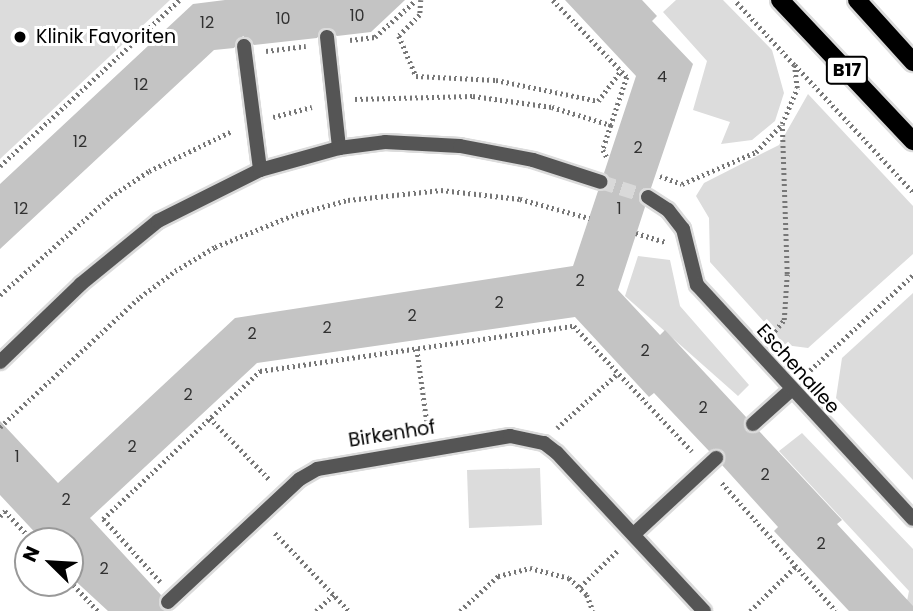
<!DOCTYPE html>
<style>
body{margin:0}
#map{position:relative;width:913px;height:611px;overflow:hidden;background:#fff;font-family:Poppins,sans-serif}
div>[style]{position:absolute}
[style*='--x']{left:calc(var(--x)*1px);top:calc(var(--y)*1px);width:calc(var(--w)*1px);rotate:calc(var(--a)*1deg)}
.green>*{inset:0;background:#dcdcdc}
.building>*{inset:0;background:#c4c4c4}
.minor-tunnel>*{height:14px;margin-top:-7px;transform-origin:0;background:repeating-linear-gradient(90deg,#d9d9d9 0 14px,transparent 0 21px)}
.path>*{height:4.5px;margin-top:-2.25px;transform-origin:0;background:repeating-linear-gradient(90deg,#777 0 2px,transparent 0 5.5px)}
.roads{filter:drop-shadow(2px 0 #dbdbdb) drop-shadow(-2px 0 #dbdbdb) drop-shadow(0 2px #dbdbdb) drop-shadow(0 -2px #dbdbdb)}
.service>*{height:14px;margin:-7px;padding:0 7px;transform-origin:7px;border-radius:7px;background:#555}
.minor>*{height:14px;margin:-7px;padding:0 7px;transform-origin:7px;border-radius:7px;background:#555}
.primary>*{height:18px;margin:-9px;padding:0 9px;transform-origin:9px;border-radius:9px;background:#000}
.dots>*{width:19px;height:19px;translate:-50% -50%;box-sizing:border-box;border:4px solid #fff;border-radius:50%}
span{translate:-50% -50%;white-space:nowrap;text-align:center;line-height:1.15;-webkit-text-stroke:6px #fff;paint-order:stroke}
.number-label{font-size:16px;color:#313131}
.number-label span{-webkit-text-stroke-width:0}
.shield-label span{padding:2px 5px;background:#fff;border:2px solid;border-radius:5px;-webkit-text-stroke-width:0}
.shield-label{font-size:18px;color:#000;font-weight:700}
.poi-label{font-size:19px;color:#000}
.left{translate:0 -50%;text-align:left}
.street-label{font-size:19px;color:#000}
.north{position:absolute;left:14px;top:527px;width:70px;height:70px;box-sizing:border-box;background:#fff;border:2px solid #999;border-radius:50%;rotate:294deg;font-size:19px;font-weight:700;line-height:28px;text-align:center;color:#000}
.north::after{content:'';display:block;margin:auto;width:24px;height:32px;background:#000;clip-path:polygon(50% 0,100% 100%,50% 72%,0 100%)}
</style>
<div id="map">
<div class="green">
<div style="clip-path:polygon(0 0,170px 0,0 159px)"></div>
<div style="clip-path:polygon(676px 0,723px 0,772px 50px,784px 93px,775px 121px,752px 140px,721px 144px,730px 122px,693px 110px,707px 61px,663px 12px)"></div>
<div style="clip-path:polygon(808px 94px,913px 206px,913px 254px,808px 348px,785px 345px,710px 262px,709px 218px,696px 196px,704px 183px,779px 145px)"></div>
<div style="clip-path:polygon(638px 256px,670px 260px,680px 306px,749px 385px,738px 396px,625px 296px)"></div>
<div style="clip-path:polygon(913px 293px,913px 480px,836px 398px,842px 358px)"></div>
<div style="clip-path:polygon(802px 433px,913px 549px,913px 611px,905px 611px,909px 591px,779px 451px)"></div>
<div style="clip-path:polygon(540px 468px,542px 525px,469px 528px,467px 470px)"></div>
</div>
<div class="building">
<div style="clip-path:polygon(225px 0,405px 0,371px 32px,337px 36px,325px 28px,317px 38px,254px 45px,243px 36px,234px 48px,214px 50px,0 249px,0 184px,193px 4px)"></div>
<div style="clip-path:polygon(565px 0,642px 0,657px 16px,652px 21px,693px 64px,651px 188px,640px 192px,645px 207px,618px 290px,660px 335px,665px 330px,746px 417px,746px 431px,759px 431px,842px 520px,837px 524px,913px 606px,913px 611px,849px 611px,774px 531px,778px 527px,722px 465px,723px 451px,709px 451px,654px 393px,649px 397px,575px 317px,257px 363px,90px 518px,161px 595px,159px 603px,165px 611px,108px 611px,70px 576px,70px 541px,43px 541px,0 495px,0 421px,58px 483px,235px 318px,573px 266px,598px 191px,610px 186px,604px 173px,636px 76px)"></div>
</div>
<div class="minor-tunnel">
<div style="--x:601;--y:182;--w:49;--a:17.7"></div>
</div>
<div class="path">
<div style="--x:421;--y:0;--w:15;--a:94"></div>
<div style="--x:420;--y:15;--w:30;--a:135"></div>
<div style="--x:399;--y:36;--w:43;--a:67"></div>
<div style="--x:416;--y:76;--w:80;--a:2.9"></div>
<div style="--x:496;--y:80;--w:104;--a:11.6"></div>
<div style="--x:598;--y:101;--w:39;--a:-53"></div>
<div style="--x:553;--y:0;--w:107;--a:46.1"></div>
<div style="--x:627;--y:77;--w:51;--a:108.4"></div>
<div style="--x:350;--y:40;--w:25;--a:-7"></div>
<div style="--x:375;--y:37;--w:55;--a:-42.1"></div>
<div style="--x:266;--y:51;--w:40;--a:-7.1"></div>
<div style="--x:795;--y:65;--w:173;--a:47.1"></div>
<div style="--x:355;--y:99;--w:118;--a:-1.5"></div>
<div style="--x:473;--y:96;--w:80;--a:7.9"></div>
<div style="--x:552;--y:107;--w:62;--a:17"></div>
<div style="--x:611;--y:125;--w:26;--a:108"></div>
<div style="--x:603;--y:150;--w:10;--a:61"></div>
<div style="--x:273;--y:117;--w:40;--a:-14.4"></div>
<div style="--x:0;--y:166;--w:244;--a:-42.8"></div>
<div style="--x:660;--y:176;--w:23;--a:20"></div>
<div style="--x:682;--y:184;--w:81;--a:-23.4"></div>
<div style="--x:756;--y:152;--w:38;--a:-47"></div>
<div style="--x:782;--y:124;--w:39;--a:-67"></div>
<div style="--x:797;--y:88;--w:23;--a:-97"></div>
<div style="--x:794;--y:65;--w:88;--a:-132.7"></div>
<div style="--x:636;--y:233;--w:30;--a:17"></div>
<div style="--x:0;--y:295;--w:147;--a:-41.7"></div>
<div style="--x:110;--y:197;--w:47;--a:-33.7"></div>
<div style="--x:149;--y:171;--w:92;--a:-25.7"></div>
<div style="--x:771;--y:335;--w:20;--a:-49"></div>
<div style="--x:784;--y:320;--w:46;--a:-86.3"></div>
<div style="--x:787;--y:274;--w:149;--a:-91.9"></div>
<div style="--x:417;--y:349;--w:81;--a:82.2"></div>
<div style="--x:806;--y:374;--w:146;--a:-42.8"></div>
<div style="--x:210;--y:418;--w:85;--a:46"></div>
<div style="--x:0;--y:427;--w:191;--a:-42.9"></div>
<div style="--x:140;--y:297;--w:44;--a:-36.6"></div>
<div style="--x:175;--y:271;--w:47;--a:-31"></div>
<div style="--x:215;--y:247;--w:87;--a:-22.2"></div>
<div style="--x:296;--y:214;--w:54;--a:-15.1"></div>
<div style="--x:348;--y:200;--w:94;--a:-6.1"></div>
<div style="--x:441;--y:190;--w:80;--a:6.5"></div>
<div style="--x:520;--y:199;--w:72;--a:15.4"></div>
<div style="--x:557;--y:428;--w:82;--a:-42"></div>
<div style="--x:722;--y:483;--w:171;--a:48.3"></div>
<div style="--x:0;--y:516;--w:7;--a:-45"></div>
<div style="--x:5;--y:511;--w:41;--a:47"></div>
<div style="--x:275;--y:533;--w:108;--a:46.5"></div>
<div style="--x:70;--y:581;--w:41;--a:47"></div>
<div style="--x:160;--y:582;--w:85;--a:-132.1"></div>
<div style="--x:103;--y:519;--w:216;--a:-43.3"></div>
<div style="--x:260;--y:371;--w:317;--a:-8.2"></div>
<div style="--x:574;--y:326;--w:172;--a:46.7"></div>
<div style="--x:580;--y:587;--w:52;--a:-44.2"></div>
<div style="--x:316;--y:611;--w:25;--a:-43"></div>
<div style="--x:460;--y:611;--w:52;--a:-42.6"></div>
<div style="--x:498;--y:576;--w:33;--a:-14"></div>
<div style="--x:530;--y:568;--w:40;--a:14.4"></div>
<div style="--x:569;--y:578;--w:25;--a:43"></div>
<div style="--x:587;--y:595;--w:17;--a:69"></div>
<div style="--x:750;--y:611;--w:64;--a:-44.4"></div>
</div>
<div class="roads">
<div class="service">
<div style="--x:327;--y:37;--w:112;--a:83.8"></div>
<div style="--x:244;--y:46;--w:125;--a:82.6"></div>
<div style="--x:753;--y:424;--w:51;--a:-41.8"></div>
<div style="--x:634;--y:534;--w:112;--a:-42.8"></div>
<div style="--x:168;--y:602;--w:180;--a:-43"></div>
<div style="--x:300;--y:479;--w:20;--a:-30"></div>
<div style="--x:317;--y:469;--w:196;--a:-9.7"></div>
<div style="--x:510;--y:436;--w:35;--a:12"></div>
<div style="--x:544;--y:443;--w:16;--a:38"></div>
<div style="--x:557;--y:453;--w:216;--a:47.1"></div>
</div>
<div class="minor">
<div style="--x:648;--y:197;--w:24;--a:33"></div>
<div style="--x:668;--y:210;--w:24;--a:52"></div>
<div style="--x:683;--y:229;--w:58;--a:76"></div>
<div style="--x:697;--y:285;--w:318;--a:47.3"></div>
<div style="--x:0;--y:362;--w:112;--a:-43.9"></div>
<div style="--x:81;--y:284;--w:99;--a:-39.3"></div>
<div style="--x:158;--y:221;--w:114;--a:-26.6"></div>
<div style="--x:260;--y:170;--w:82;--a:-15.6"></div>
<div style="--x:339;--y:148;--w:46;--a:-7.4"></div>
<div style="--x:385;--y:142;--w:75;--a:3.1"></div>
<div style="--x:460;--y:146;--w:74;--a:10.9"></div>
<div style="--x:533;--y:160;--w:71;--a:17.9"></div>
</div>
<div class="primary">
<div style="--x:780;--y:0;--w:194;--a:46.7"></div>
<div style="--x:857;--y:0;--w:84;--a:47.9"></div>
</div>
</div>
<div class="dots">
<div style="left:20px;top:37px;background:#000"></div>
</div>
<div class="number-label">
<span style="left:357px;top:16px">10</span>
<span style="left:283px;top:19px">10</span>
<span style="left:207px;top:23px">12</span>
<span style="left:662px;top:77px">4</span>
<span style="left:141px;top:85px">12</span>
<span style="left:80px;top:142px">12</span>
<span style="left:638px;top:148px">2</span>
<span style="left:21px;top:209px">12</span>
<span style="left:619px;top:209px">1</span>
<span style="left:580px;top:281px">2</span>
<span style="left:499px;top:303px">2</span>
<span style="left:412px;top:316px">2</span>
<span style="left:327px;top:328px">2</span>
<span style="left:252px;top:334px">2</span>
<span style="left:645px;top:351px">2</span>
<span style="left:188px;top:395px">2</span>
<span style="left:703px;top:408px">2</span>
<span style="left:132px;top:447px">2</span>
<span style="left:17px;top:457px">1</span>
<span style="left:765px;top:475px">2</span>
<span style="left:66px;top:500px">2</span>
<span style="left:821px;top:544px">2</span>
<span style="left:104px;top:569px">2</span>
</div>
<div class="shield-label">
<span style="left:847px;top:70px">B17</span>
</div>
<div class="poi-label">
<span class="left" style="left:36px;top:37px">Klinik Favoriten</span>
</div>
<div class="street-label">
<span style="left:798px;top:369px;rotate:48deg">Eschenallee</span>
<span style="left:392px;top:434px;rotate:-9deg">Birkenhof</span>
</div>
<div class="north">N</div>
</div>
